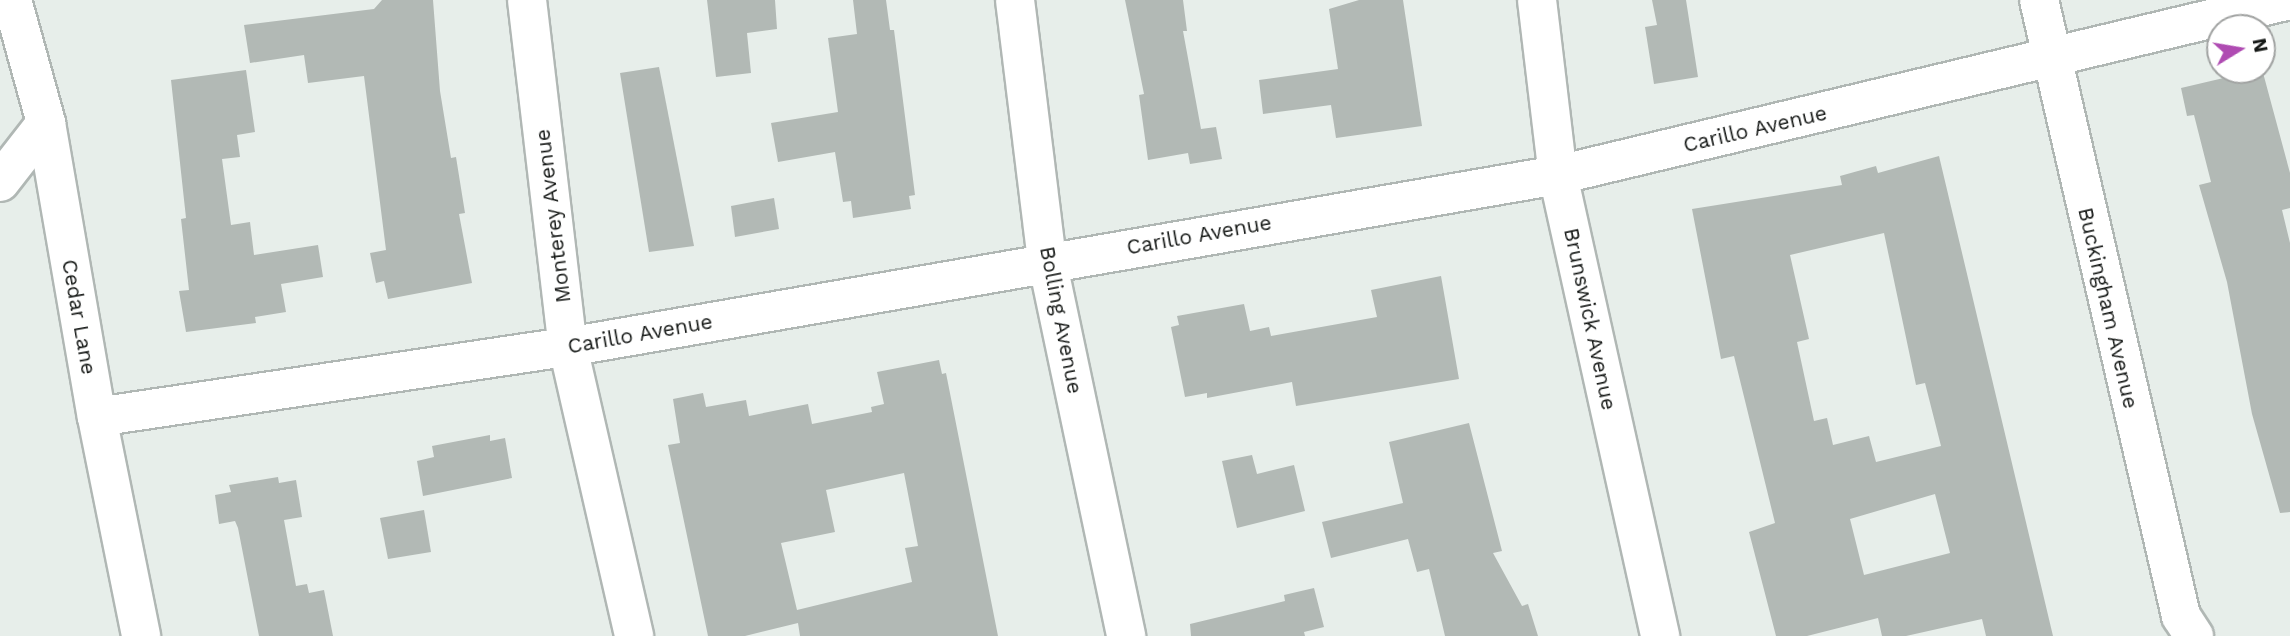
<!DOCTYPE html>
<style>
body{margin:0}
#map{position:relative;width:2290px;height:636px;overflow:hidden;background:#e7eeea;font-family:"Work Sans",sans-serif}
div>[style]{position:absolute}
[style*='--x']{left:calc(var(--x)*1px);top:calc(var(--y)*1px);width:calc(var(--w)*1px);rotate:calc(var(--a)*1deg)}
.building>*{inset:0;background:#b2b9b5}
.roads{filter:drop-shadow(2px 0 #b0b7b4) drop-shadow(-2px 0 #b0b7b4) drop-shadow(0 2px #b0b7b4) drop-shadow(0 -2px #b0b7b4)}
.street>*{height:38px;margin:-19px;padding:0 19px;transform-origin:19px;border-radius:19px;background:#fff}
span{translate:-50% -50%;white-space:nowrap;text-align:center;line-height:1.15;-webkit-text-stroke:5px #fff;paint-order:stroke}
.street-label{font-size:21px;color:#151816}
.north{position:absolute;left:2206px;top:14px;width:70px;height:70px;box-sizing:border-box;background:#fff;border:2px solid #a1a3a2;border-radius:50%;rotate:79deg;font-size:19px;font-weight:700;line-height:28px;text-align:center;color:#151816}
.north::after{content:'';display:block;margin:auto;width:24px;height:32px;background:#af4bb2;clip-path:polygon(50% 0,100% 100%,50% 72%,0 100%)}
</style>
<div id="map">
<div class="building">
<div style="clip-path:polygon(382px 0,433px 0,440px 91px,451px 158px,456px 157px,465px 213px,459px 214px,472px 283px,388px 299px,384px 281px,376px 283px,370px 253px,386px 250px,364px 76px,308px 83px,304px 55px,250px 63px,244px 25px,374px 9px)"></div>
<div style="clip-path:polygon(707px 0,775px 0,777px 29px,747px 33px,751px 73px,716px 77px)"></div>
<div style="clip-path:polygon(853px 0,886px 0,890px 30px,894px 30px,915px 195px,909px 196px,911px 209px,853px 218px,851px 201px,843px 202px,835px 152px,778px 162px,771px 123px,838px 112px,828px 38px,857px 34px)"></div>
<div style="clip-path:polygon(1125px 0,1183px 0,1187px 31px,1183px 31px,1201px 129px,1216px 127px,1222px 159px,1190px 164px,1188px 153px,1148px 160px,1139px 95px,1144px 94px)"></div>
<div style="clip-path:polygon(1359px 0,1403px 0,1422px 126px,1336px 138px,1331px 105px,1263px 114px,1259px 80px,1338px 69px,1329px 9px)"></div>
<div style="clip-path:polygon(1652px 0,1686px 0,1698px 77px,1654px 84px,1645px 27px,1657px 25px)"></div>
<div style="clip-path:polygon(659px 67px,694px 246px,649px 252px,620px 73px)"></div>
<div style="clip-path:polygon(2262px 69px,2290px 173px,2290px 208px,2282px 210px,2290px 243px,2290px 512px,2280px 513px,2252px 414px,2227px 282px,2199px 185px,2211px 182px,2194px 115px,2187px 116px,2181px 88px)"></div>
<div style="clip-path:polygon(246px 70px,255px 132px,237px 135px,240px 157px,222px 159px,231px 225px,250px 222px,254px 255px,318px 245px,323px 277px,281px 284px,286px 312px,255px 317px,256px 323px,186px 332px,179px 291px,189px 290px,181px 219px,186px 218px,171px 80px)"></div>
<div style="clip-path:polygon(evenodd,1939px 156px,2053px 636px,1986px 636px,1982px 619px,1906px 636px,1882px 636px,1878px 618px,1807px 636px,1776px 636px,1749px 532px,1775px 523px,1734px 356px,1721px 359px,1692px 209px,1842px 185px,1840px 176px,1876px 166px,1878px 173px,1939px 156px,1884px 233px,1916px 385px,1925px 383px,1941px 446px,1876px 462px,1869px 436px,1833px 445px,1827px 418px,1814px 421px,1797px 342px,1809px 339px,1790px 255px,1884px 233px,1939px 156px,1935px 494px,1950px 553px,1864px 575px,1850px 519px,1935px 494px)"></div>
<div style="clip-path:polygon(774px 198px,779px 229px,735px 237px,731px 206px)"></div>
<div style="clip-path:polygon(1441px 276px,1459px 379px,1296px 406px,1292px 382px,1207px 398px,1207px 393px,1185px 397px,1171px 327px,1179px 325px,1177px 316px,1244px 304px,1250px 331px,1269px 327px,1271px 336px,1377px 317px,1371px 290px)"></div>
<div style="clip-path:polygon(evenodd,939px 360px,942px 374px,946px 373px,998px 636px,800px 636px,798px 623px,745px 636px,708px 636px,668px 445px,680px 443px,673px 399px,703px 393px,706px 407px,746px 400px,749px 416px,808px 404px,812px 424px,872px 412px,871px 407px,884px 404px,877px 372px,939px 360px,904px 473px,918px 546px,905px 548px,912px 582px,797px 610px,781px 543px,835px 532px,826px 490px,904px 473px)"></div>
<div style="clip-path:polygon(1469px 423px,1502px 551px,1493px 553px,1522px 606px,1528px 604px,1538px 636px,1445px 636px,1429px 569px,1417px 572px,1408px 539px,1331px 558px,1322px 522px,1403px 503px,1389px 442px)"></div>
<div style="clip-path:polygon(490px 435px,490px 441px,505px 438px,512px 478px,423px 496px,417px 461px,434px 457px,432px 446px)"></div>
<div style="clip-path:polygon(1252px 455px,1257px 474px,1294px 465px,1305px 511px,1237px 528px,1222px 461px)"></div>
<div style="clip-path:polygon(278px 477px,279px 483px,296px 480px,302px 517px,284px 520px,296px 586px,307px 584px,309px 593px,324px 590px,333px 636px,259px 636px,238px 528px,235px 521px,219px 524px,215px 495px,231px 492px,229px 485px)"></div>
<div style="clip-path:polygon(424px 510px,431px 552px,388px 559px,380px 518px)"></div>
<div style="clip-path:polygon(1314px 588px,1324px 627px,1304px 632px,1305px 636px,1191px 636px,1190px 624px,1285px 601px,1284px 595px)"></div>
</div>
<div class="roads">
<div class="street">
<div style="--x:12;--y:0;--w:128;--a:74.5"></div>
<div style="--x:46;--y:123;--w:298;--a:80.2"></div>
<div style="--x:97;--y:417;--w:223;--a:78.6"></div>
<div style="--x:527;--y:0;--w:349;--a:83.3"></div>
<div style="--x:568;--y:347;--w:296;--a:77.1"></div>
<div style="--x:1015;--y:0;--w:262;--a:83"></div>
<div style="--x:1047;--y:260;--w:384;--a:78.1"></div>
<div style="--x:1537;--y:0;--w:176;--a:83.2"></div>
<div style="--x:1558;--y:175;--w:472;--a:77.5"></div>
<div style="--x:2039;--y:0;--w:632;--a:77.02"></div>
<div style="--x:2181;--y:616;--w:24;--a:57"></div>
<div style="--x:0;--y:182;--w:75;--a:-52.1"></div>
<div style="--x:97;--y:417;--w:476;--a:-8.5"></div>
<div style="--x:568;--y:347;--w:1005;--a:-9.86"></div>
<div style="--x:1558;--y:175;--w:753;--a:-13.45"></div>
</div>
</div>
<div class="street-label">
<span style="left:1755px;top:129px;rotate:-13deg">Carillo Avenue</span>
<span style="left:553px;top:216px;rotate:-97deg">Monterey Avenue</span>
<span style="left:1199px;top:235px;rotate:-10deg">Carillo Avenue</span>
<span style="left:2108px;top:308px;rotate:77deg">Buckingham Avenue</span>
<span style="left:79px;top:317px;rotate:80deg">Cedar Lane</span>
<span style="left:1590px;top:319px;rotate:78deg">Brunswick Avenue</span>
<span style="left:1061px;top:320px;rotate:79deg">Bolling Avenue</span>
<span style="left:640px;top:334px;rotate:-10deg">Carillo Avenue</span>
</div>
<div class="north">N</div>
</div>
